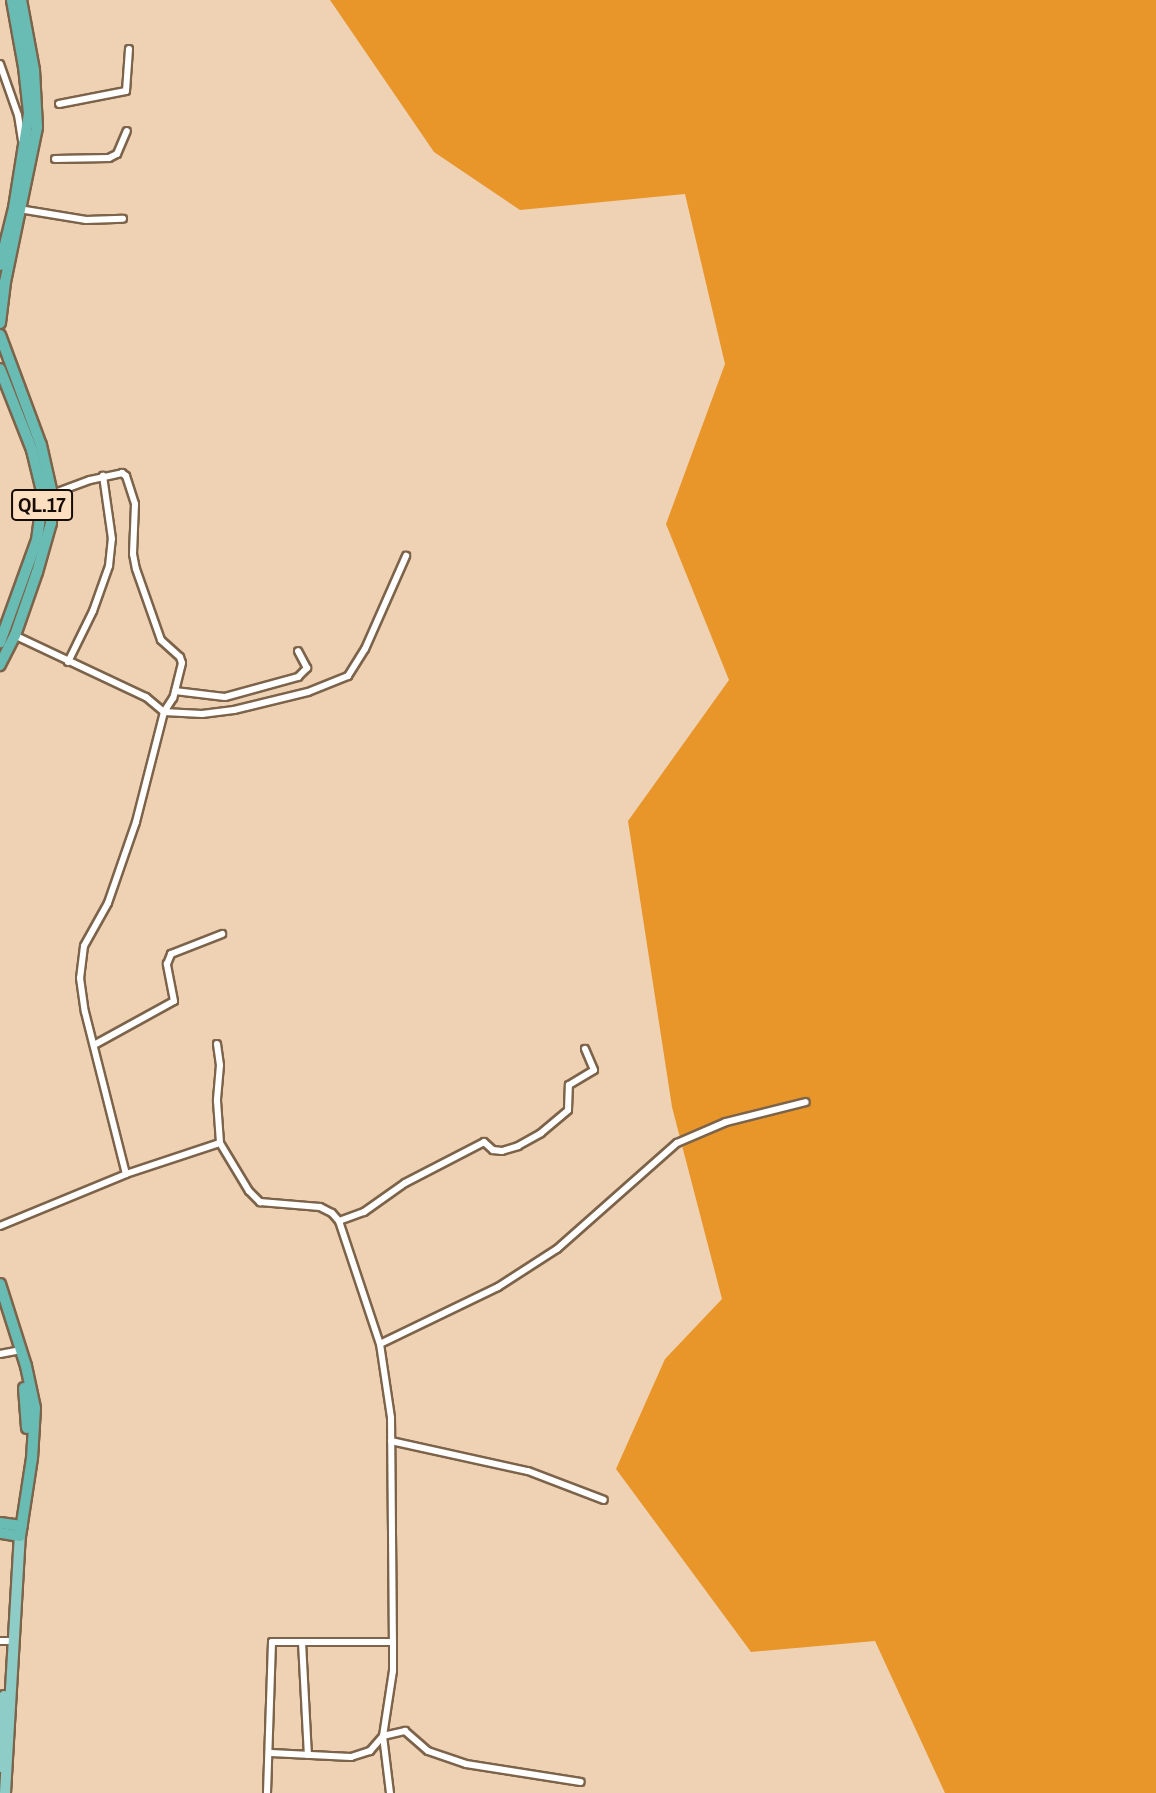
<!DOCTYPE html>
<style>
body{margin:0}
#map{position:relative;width:1156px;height:1793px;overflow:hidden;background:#efd2b4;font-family:"Archivo Narrow",sans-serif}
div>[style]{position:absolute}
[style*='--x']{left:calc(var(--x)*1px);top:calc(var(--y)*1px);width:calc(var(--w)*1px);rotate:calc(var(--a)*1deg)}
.forest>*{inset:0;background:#e8952a}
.roads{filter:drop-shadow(2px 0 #7c6349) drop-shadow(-2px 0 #7c6349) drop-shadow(0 2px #7c6349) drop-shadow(0 -2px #7c6349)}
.minor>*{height:6px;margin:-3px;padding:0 3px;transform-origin:3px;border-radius:3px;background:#fff}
.primary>*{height:10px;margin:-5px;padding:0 5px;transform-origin:5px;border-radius:5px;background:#8ecdc7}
.trunk>*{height:10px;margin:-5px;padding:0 5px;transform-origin:5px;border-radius:5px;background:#68bcb4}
span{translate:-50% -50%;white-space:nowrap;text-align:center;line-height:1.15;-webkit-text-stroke:6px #fcdfc1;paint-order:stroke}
.shield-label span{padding:2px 5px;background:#fcdfc1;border:2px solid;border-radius:5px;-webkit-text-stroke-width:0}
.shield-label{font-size:21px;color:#160c04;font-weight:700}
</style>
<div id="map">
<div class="forest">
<div style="clip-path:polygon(330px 0,1156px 0,1156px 1793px,945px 1793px,875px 1641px,751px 1652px,616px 1469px,665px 1359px,722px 1299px,672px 1107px,628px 821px,729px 680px,666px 524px,725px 364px,685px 194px,520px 210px,434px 152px)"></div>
</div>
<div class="roads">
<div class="minor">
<div style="--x:0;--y:64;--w:54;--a:70.6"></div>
<div style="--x:18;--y:115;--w:25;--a:81"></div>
<div style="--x:59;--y:104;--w:68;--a:-11"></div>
<div style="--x:126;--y:91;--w:42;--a:-85.9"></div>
<div style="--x:55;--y:159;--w:54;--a:-1.1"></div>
<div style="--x:109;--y:158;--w:9;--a:-27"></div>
<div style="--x:117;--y:154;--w:25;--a:-67"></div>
<div style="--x:19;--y:209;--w:68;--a:9.3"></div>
<div style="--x:86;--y:220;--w:37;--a:-2"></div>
<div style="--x:52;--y:494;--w:40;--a:-20.2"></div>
<div style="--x:90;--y:480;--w:33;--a:-12"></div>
<div style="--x:122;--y:473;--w:5;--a:37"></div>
<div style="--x:126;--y:476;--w:29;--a:72"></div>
<div style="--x:135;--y:504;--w:50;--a:92.3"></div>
<div style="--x:133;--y:554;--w:15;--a:79"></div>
<div style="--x:136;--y:569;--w:75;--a:70.6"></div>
<div style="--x:161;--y:640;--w:25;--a:42"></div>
<div style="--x:180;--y:657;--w:6;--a:72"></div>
<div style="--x:182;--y:663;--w:36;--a:104"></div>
<div style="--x:173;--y:698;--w:17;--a:123"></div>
<div style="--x:164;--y:712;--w:114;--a:104.3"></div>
<div style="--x:136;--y:822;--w:86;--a:109.1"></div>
<div style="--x:108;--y:903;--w:49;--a:119.2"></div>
<div style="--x:84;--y:946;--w:32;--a:97"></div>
<div style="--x:80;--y:978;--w:34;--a:82"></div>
<div style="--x:85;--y:1012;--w:167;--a:75.8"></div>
<div style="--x:14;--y:635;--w:146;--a:25.2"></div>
<div style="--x:146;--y:697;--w:23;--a:40"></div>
<div style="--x:164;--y:712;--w:38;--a:3"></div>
<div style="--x:202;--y:714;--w:32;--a:-7"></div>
<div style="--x:234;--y:710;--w:76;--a:-13.7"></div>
<div style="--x:308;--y:692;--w:43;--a:-21.8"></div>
<div style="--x:348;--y:676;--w:32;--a:-58"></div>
<div style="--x:365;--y:649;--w:102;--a:-66.2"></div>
<div style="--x:68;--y:662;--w:57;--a:-63.9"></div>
<div style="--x:93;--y:611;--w:48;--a:-70.4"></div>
<div style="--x:109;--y:566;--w:27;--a:-84"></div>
<div style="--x:112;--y:539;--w:64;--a:-98.1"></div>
<div style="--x:175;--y:691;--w:50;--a:6.8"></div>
<div style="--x:225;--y:697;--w:76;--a:-15.3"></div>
<div style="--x:298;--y:677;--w:13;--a:-45"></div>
<div style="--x:307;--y:668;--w:19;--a:-118"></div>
<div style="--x:217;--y:1044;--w:21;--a:82"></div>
<div style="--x:220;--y:1065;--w:36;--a:95"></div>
<div style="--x:217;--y:1101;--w:42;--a:85.9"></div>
<div style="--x:94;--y:1045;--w:91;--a:-28.8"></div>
<div style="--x:174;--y:1001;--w:38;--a:-101"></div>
<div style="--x:167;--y:964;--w:11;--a:-68"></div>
<div style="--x:171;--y:954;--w:55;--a:-21.4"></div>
<div style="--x:339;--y:1221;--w:27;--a:-20"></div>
<div style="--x:364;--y:1212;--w:50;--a:-35.3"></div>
<div style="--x:405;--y:1183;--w:89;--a:-27.4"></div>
<div style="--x:484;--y:1142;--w:12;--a:42"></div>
<div style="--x:493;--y:1150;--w:9;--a:6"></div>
<div style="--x:502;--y:1151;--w:17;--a:-17"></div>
<div style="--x:518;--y:1146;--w:26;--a:-29"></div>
<div style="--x:541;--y:1133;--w:35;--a:-40"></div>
<div style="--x:568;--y:1110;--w:25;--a:-88"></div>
<div style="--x:569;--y:1085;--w:29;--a:-31"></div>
<div style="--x:594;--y:1070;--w:23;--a:-113"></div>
<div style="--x:0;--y:1226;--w:136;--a:-22.4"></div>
<div style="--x:126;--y:1174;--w:99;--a:-18.3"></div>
<div style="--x:220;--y:1143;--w:56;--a:58.9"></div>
<div style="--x:249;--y:1191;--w:16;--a:45"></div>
<div style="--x:260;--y:1202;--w:60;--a:4.8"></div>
<div style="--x:320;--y:1207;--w:13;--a:27"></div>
<div style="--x:332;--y:1213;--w:11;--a:49"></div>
<div style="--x:339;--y:1221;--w:130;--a:71.6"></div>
<div style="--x:380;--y:1344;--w:75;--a:81.5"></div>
<div style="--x:391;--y:1418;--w:224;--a:89.5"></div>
<div style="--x:393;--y:1642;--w:121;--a:180"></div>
<div style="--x:272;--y:1642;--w:151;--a:91.9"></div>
<div style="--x:380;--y:1344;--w:131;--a:-25.8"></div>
<div style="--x:498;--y:1287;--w:70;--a:-32.8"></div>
<div style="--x:557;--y:1249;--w:160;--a:-41.5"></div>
<div style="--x:677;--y:1143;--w:53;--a:-23.2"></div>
<div style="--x:726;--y:1122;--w:82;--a:-14"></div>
<div style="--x:0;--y:1354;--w:16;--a:-11"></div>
<div style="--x:391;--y:1441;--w:140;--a:12.4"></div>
<div style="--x:528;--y:1471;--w:81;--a:20.9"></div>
<div style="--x:0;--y:1641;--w:8;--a:0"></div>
<div style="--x:302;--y:1642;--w:113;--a:87"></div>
<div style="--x:271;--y:1753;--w:80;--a:2.9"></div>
<div style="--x:351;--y:1757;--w:20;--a:-18"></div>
<div style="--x:370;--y:1751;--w:20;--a:-49"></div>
<div style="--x:383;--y:1736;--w:23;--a:-13"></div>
<div style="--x:405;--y:1731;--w:30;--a:41"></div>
<div style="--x:428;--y:1751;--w:40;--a:18.9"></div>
<div style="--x:466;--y:1764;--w:116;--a:8.9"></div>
<div style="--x:390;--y:1793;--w:57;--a:-97"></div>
<div style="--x:383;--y:1736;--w:66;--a:-81.3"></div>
<div style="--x:393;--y:1671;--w:29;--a:-90"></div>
</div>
<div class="primary">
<div style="--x:0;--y:1767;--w:71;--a:-86.8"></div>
<div style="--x:5;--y:1793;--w:257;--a:-86.7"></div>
</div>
<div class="trunk">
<div style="--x:0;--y:265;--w:59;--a:-76.2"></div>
<div style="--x:14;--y:208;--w:96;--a:-81"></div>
<div style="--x:29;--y:113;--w:46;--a:-96.2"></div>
<div style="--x:24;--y:67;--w:68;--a:-100.2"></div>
<div style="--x:0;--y:323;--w:41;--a:-83"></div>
<div style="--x:5;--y:282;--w:158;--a:-78.3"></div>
<div style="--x:37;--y:127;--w:57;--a:-93"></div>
<div style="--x:34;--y:70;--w:71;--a:-100.5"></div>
<div style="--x:0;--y:335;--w:117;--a:69.6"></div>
<div style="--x:41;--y:445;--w:50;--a:77.3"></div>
<div style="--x:52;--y:494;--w:29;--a:92"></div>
<div style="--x:51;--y:523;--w:51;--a:105.9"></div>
<div style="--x:37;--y:572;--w:67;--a:109.2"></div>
<div style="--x:15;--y:635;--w:34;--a:117"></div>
<div style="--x:0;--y:369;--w:87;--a:68.4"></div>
<div style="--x:32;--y:450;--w:46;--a:76.3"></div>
<div style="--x:43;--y:495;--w:45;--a:97.6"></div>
<div style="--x:37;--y:540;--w:109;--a:109.9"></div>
<div style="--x:0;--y:1284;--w:86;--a:72.4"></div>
<div style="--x:26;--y:1366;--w:43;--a:77.9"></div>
<div style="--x:35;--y:1408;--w:50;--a:93.4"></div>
<div style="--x:32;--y:1458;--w:79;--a:98.7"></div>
<div style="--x:20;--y:1536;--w:20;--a:-171"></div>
<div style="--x:24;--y:1388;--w:40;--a:85.7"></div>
<div style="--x:0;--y:1523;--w:22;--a:8"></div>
</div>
</div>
<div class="shield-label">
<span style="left:42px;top:505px">QL.17</span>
</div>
</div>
